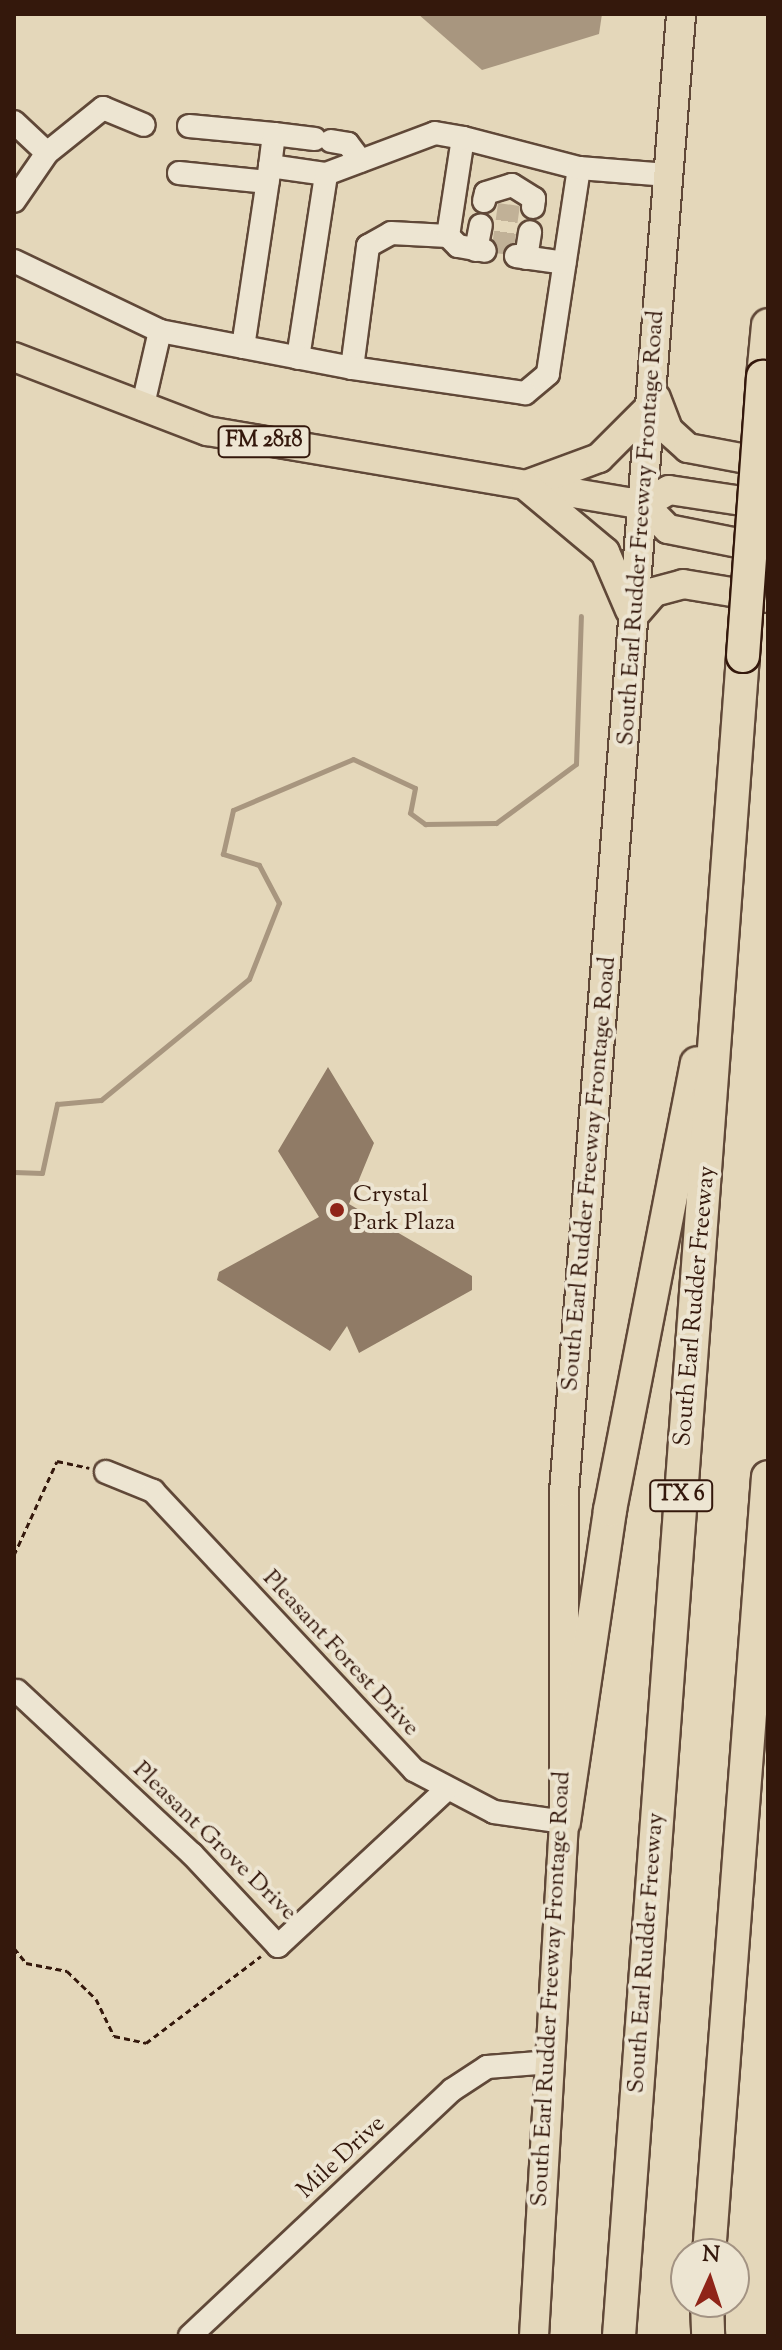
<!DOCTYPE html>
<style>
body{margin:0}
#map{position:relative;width:782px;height:2350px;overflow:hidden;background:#e4d7ba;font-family:"Sorts Mill Goudy",serif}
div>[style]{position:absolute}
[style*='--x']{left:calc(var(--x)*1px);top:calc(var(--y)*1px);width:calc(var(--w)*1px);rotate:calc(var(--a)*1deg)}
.water>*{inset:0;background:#a8967f}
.stream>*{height:5px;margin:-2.5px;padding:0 2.5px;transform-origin:2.5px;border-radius:2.5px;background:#a8967f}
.building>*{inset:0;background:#907b66}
.minor-tunnel>*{height:22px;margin-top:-11px;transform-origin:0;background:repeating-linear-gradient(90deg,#c1b197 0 22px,transparent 0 33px)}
.path>*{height:3px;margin-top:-1.5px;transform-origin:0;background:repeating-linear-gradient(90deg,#34180c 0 6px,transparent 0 10px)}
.roads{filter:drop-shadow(2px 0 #604838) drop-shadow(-2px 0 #604838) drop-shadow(0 2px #604838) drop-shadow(0 -2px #604838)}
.minor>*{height:22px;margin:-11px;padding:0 11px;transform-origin:11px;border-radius:11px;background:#ede5d2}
.major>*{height:28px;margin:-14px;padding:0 14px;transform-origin:14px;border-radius:14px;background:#e4d7ba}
.highway>*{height:32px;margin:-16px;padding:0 16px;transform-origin:16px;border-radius:16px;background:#e4d7ba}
.bridges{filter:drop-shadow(2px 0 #34180c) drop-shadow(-2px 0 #34180c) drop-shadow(0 2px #34180c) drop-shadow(0 -2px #34180c)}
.highway-bridge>*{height:32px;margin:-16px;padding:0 16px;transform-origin:16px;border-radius:16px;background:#e4d7ba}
.dots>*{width:22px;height:22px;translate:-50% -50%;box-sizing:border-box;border:4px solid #ede5d2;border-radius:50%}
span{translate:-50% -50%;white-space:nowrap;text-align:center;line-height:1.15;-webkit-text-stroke:8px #ede5d2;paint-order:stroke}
.shield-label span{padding:2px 6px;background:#ede5d2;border:2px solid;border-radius:6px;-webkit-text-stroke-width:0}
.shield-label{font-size:22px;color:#34180c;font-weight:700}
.street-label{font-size:24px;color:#34180c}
.poi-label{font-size:24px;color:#34180c}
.left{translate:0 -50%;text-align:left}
.frame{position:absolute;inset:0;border:16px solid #34180c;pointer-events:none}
.north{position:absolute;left:670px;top:2238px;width:80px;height:80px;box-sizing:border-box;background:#ede5d2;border:2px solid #a39383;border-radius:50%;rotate:3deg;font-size:22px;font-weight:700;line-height:32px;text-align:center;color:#34180c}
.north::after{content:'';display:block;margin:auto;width:28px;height:36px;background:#8f2418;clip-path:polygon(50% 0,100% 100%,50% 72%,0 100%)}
</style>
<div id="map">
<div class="water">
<div style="clip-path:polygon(418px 14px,602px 14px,599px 34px,482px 70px)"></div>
</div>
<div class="stream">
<div style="--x:14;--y:1172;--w:28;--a:2"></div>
<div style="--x:42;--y:1173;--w:71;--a:-77.7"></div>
<div style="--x:57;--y:1104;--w:44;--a:-5.2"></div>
<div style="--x:101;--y:1100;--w:191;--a:-39.3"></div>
<div style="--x:249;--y:979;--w:82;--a:-68.5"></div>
<div style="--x:279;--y:903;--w:43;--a:-117.8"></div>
<div style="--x:259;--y:865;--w:38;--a:-163"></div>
<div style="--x:223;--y:854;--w:45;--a:-77.2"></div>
<div style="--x:233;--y:810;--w:130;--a:-23"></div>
<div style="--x:353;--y:759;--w:68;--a:25.1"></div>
<div style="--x:415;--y:788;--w:25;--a:101"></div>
<div style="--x:410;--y:813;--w:19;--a:36"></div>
<div style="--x:425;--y:824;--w:71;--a:-0.8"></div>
<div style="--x:496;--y:823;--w:99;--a:-36.4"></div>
<div style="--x:576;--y:764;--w:148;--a:-88.1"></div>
</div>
<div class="building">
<div style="clip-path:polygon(328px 1067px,374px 1143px,349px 1204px,472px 1276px,472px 1290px,359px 1353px,347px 1326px,330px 1351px,217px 1280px,219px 1272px,319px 1217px,278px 1151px)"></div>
</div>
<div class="minor-tunnel">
<div style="--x:502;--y:254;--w:50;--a:-82"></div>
</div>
<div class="path">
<div style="--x:14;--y:1555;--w:103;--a:-65.4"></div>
<div style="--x:57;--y:1461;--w:33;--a:12"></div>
<div style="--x:14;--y:1948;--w:19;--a:51"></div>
<div style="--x:26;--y:1963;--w:42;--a:11"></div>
<div style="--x:67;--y:1971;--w:40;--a:44"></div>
<div style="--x:96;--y:1999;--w:41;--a:64.1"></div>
<div style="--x:114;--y:2036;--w:33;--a:12"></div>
<div style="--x:146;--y:2043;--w:144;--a:-37.1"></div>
</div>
<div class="roads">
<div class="minor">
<div style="--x:14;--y:122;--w:45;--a:43.2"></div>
<div style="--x:47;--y:153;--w:58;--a:124.5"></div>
<div style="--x:189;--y:126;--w:85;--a:5.4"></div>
<div style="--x:274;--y:134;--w:32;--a:97"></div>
<div style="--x:274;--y:134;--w:41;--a:7"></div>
<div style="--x:331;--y:141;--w:17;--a:10"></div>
<div style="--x:348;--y:144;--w:21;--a:53"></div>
<div style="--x:47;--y:153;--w:72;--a:-38.8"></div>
<div style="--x:103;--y:108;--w:44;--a:22.5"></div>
<div style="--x:579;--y:168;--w:208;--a:98.6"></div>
<div style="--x:548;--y:374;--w:30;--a:140"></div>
<div style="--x:525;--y:393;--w:175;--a:-171.8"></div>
<div style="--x:352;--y:368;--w:123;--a:-82.5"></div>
<div style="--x:368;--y:246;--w:26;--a:-29"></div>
<div style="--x:391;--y:233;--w:57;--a:3"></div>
<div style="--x:448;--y:236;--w:99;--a:-81.3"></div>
<div style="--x:463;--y:138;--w:120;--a:14.5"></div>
<div style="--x:579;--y:168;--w:89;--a:4.5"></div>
<div style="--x:179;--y:173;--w:89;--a:5.8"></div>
<div style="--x:484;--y:201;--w:8;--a:-76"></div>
<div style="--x:486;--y:193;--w:27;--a:-17"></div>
<div style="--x:512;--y:185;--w:26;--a:32"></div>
<div style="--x:534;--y:199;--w:8;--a:97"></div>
<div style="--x:448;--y:236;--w:14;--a:45"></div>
<div style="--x:458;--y:246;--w:27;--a:10"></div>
<div style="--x:476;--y:250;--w:25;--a:-79"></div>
<div style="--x:516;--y:256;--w:49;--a:8.1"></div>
<div style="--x:526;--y:258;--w:26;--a:-81"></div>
<div style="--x:14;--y:261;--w:162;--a:25.6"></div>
<div style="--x:243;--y:347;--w:183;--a:-81.5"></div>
<div style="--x:270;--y:166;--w:57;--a:8.1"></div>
<div style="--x:298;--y:358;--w:186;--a:-81.3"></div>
<div style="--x:326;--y:174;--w:116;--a:-20.6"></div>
<div style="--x:435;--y:133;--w:28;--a:10"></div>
<div style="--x:142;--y:409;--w:80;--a:-77"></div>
<div style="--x:160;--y:331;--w:196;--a:10.9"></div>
<div style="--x:106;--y:1472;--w:51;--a:22"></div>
<div style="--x:153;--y:1491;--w:382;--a:46.9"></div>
<div style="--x:414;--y:1770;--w:90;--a:27.7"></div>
<div style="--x:494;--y:1812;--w:71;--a:8.1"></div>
<div style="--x:17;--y:1691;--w:239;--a:43"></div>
<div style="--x:192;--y:1854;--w:126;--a:46.9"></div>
<div style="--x:278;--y:1946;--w:228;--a:-42.9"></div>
<div style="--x:190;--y:2336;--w:359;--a:-43.2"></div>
<div style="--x:452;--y:2090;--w:42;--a:-33.3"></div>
<div style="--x:487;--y:2067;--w:64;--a:-4.5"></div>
</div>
<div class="major">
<div style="--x:14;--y:357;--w:207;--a:21"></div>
<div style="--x:207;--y:431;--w:443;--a:9.6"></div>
<div style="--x:644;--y:505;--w:34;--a:45"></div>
<div style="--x:668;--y:529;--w:102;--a:11.3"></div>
<div style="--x:656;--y:398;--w:34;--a:69"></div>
<div style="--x:668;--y:430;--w:27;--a:42"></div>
<div style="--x:688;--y:448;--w:81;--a:10.6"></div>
<div style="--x:526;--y:485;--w:78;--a:-20.3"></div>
<div style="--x:599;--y:458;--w:74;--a:-45"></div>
<div style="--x:526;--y:486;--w:103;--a:39.9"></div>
<div style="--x:605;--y:552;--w:63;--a:66.7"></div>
<div style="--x:644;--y:505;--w:29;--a:-31"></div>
<div style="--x:669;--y:490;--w:100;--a:8.6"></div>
<div style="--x:635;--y:614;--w:29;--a:-49"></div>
<div style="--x:654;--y:592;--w:30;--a:-15"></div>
<div style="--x:683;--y:584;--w:86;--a:9.4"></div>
<div style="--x:534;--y:2336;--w:515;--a:-86.66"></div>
<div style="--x:564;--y:1822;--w:330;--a:-90"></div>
<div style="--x:564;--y:1492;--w:1483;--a:-85.47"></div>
</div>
<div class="highway">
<div style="--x:763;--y:377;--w:52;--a:-84.5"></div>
<div style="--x:564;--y:1822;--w:315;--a:-81.6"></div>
<div style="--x:610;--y:1510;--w:455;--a:-79"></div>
<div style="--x:709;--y:2254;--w:779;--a:-85.66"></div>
<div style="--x:707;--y:2302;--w:34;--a:88"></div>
<div style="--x:619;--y:2336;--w:1685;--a:-85.78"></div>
</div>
</div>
<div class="bridges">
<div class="highway-bridge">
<div style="--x:743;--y:656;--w:280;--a:-85.9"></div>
</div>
</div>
<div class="dots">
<div style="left:337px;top:1210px;background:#8f2418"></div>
</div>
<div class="shield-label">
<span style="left:264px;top:442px">FM 2818</span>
<span style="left:681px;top:1496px">TX 6</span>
</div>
<div class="street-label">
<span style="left:642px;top:528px;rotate:-86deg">South Earl Rudder Freeway Frontage Road</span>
<span style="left:590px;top:1174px;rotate:-85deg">South Earl Rudder Freeway Frontage Road</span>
<span style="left:696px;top:1306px;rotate:-85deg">South Earl Rudder Freeway</span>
<span style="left:340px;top:1654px;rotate:47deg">Pleasant Forest Drive</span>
<span style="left:214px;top:1842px;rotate:44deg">Pleasant Grove Drive</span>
<span style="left:647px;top:1953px;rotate:-86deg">South Earl Rudder Freeway</span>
<span style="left:552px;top:1989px;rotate:-87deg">South Earl Rudder Freeway Frontage Road</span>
<span style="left:342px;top:2158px;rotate:-43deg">Mile Drive</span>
</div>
<div class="poi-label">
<span class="left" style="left:353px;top:1210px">Crystal<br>Park Plaza</span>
</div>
<div class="frame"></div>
<div class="north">N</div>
</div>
